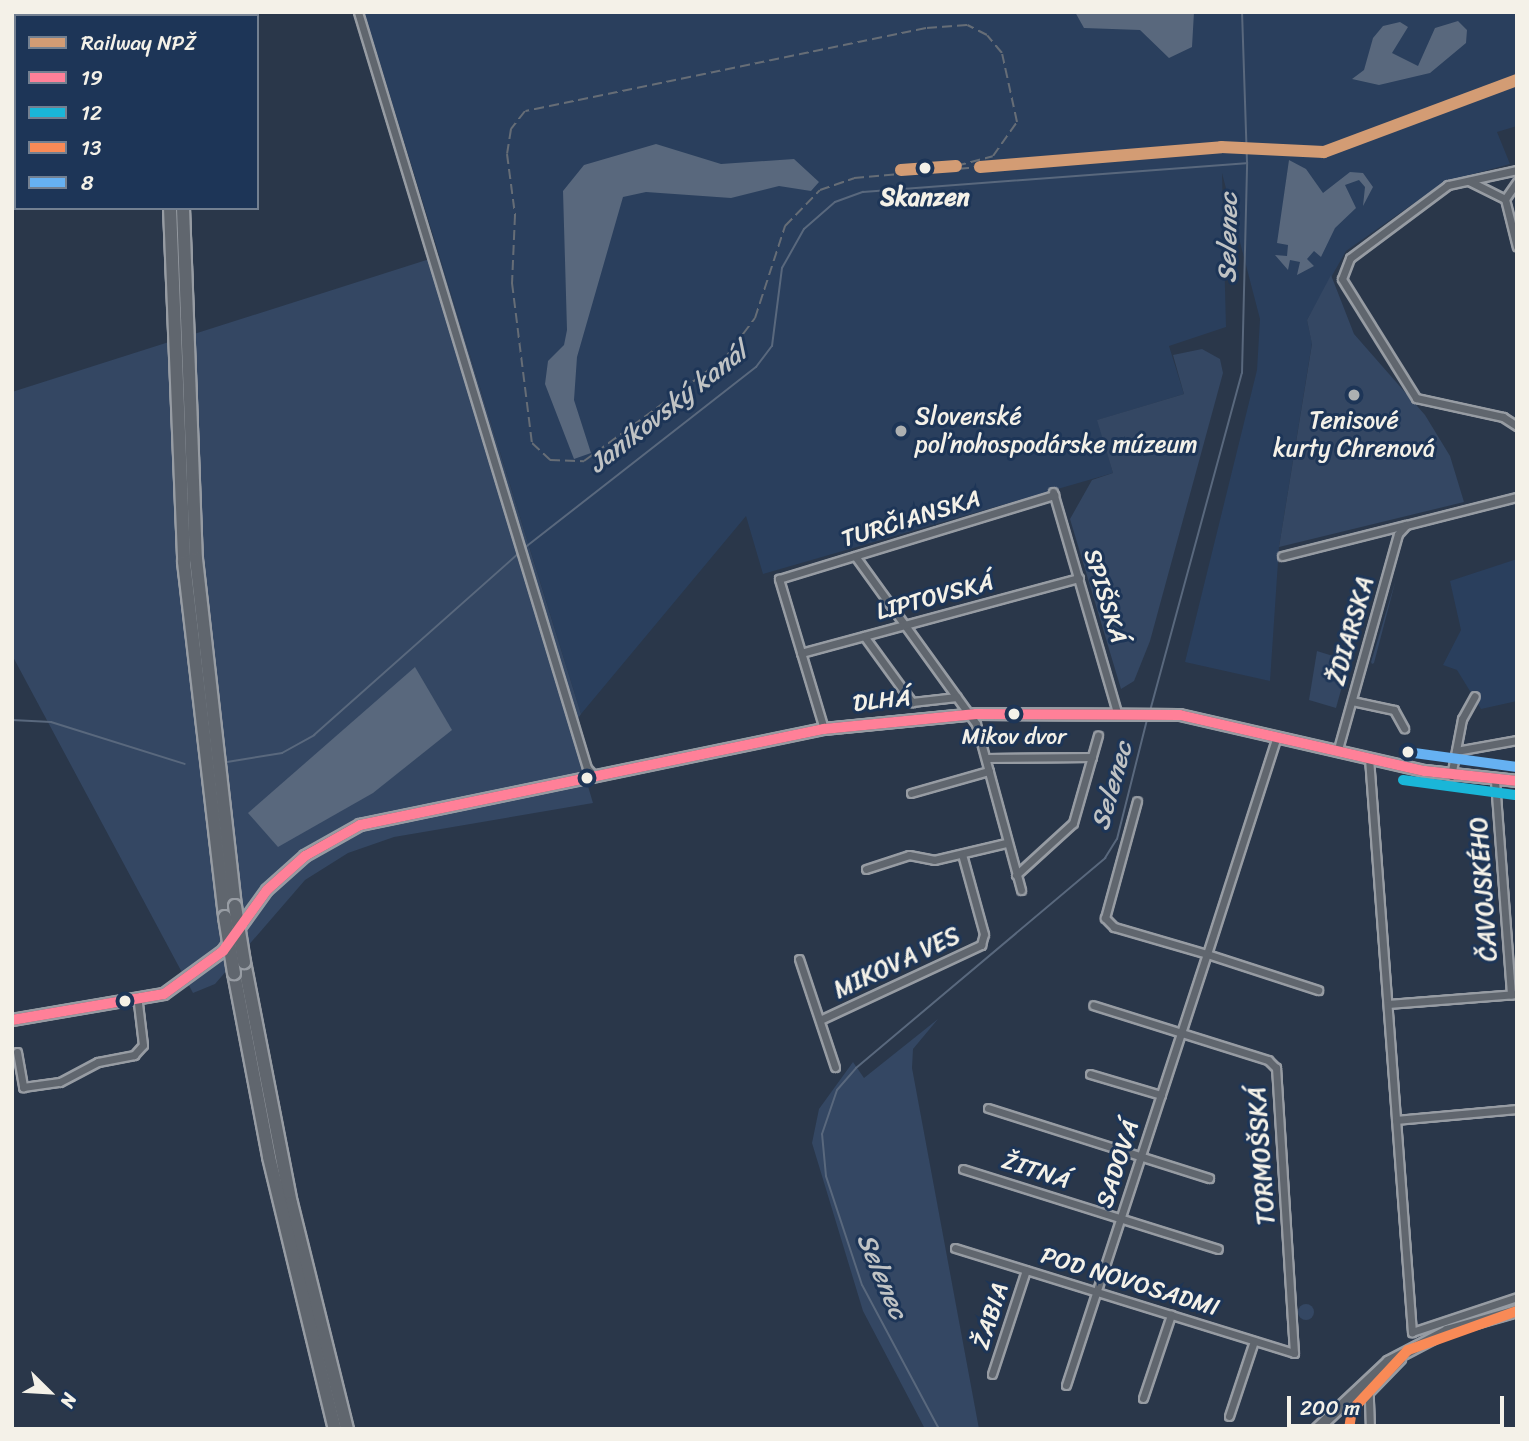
<!DOCTYPE html>
<meta charset="utf-8">
<style>
body{margin:0}
#map{position:relative;width:1529px;height:1441px;overflow:hidden;background:#2a374a;font-family:Sriracha,sans-serif}
div>[style]{position:absolute}
[style*='--x']{left:calc(var(--x)*1px);top:calc(var(--y)*1px);width:calc(var(--w)*1px);rotate:calc(var(--a)*1deg)}
.built>*{inset:0;background:#2a3f5d}
.green>*{inset:0;background:#344763}
.round{border-radius:50%}
.water>*{inset:0;background:#59687d}
.stream>*{height:2px;margin:-1px;padding:0 1px;transform-origin:1px;border-radius:1px;background:#59687d}
.roads{filter:drop-shadow(2px 0 #979ca3) drop-shadow(-2px 0 #979ca3) drop-shadow(0 2px #979ca3) drop-shadow(0 -2px #979ca3)}
.street>*{height:7px;margin:-3.5px;padding:0 3.5px;transform-origin:3.5px;border-radius:3.5px;background:#60666e}
.secondary>*{height:10px;margin:-5px;padding:0 5px;transform-origin:5px;border-radius:5px;background:#60666e}
.primary>*{height:10px;margin:-5px;padding:0 5px;transform-origin:5px;border-radius:5px;background:#60666e}
.highway>*{height:12px;margin:-6px;padding:0 6px;transform-origin:6px;border-radius:6px;background:#60666e}
.rail>*{height:2px;margin-top:-1px;transform-origin:0;background:repeating-linear-gradient(90deg,#666d76 0 10px,transparent 0 15px)}
.bridges{filter:drop-shadow(2px 0 #979ca3) drop-shadow(-2px 0 #979ca3) drop-shadow(0 2px #979ca3) drop-shadow(0 -2px #979ca3)}
.highway-bridge>*{height:12px;margin:-6px;padding:0 6px;transform-origin:6px;border-radius:6px;background:#60666e}
.bus-1>*{height:10px;margin:-5px;padding:0 5px;transform-origin:5px;border-radius:5px;background:#ff8098}
.bus-2>*{height:10px;margin:-5px;padding:0 5px;transform-origin:5px;border-radius:5px;background:#1ab6d8}
.bus-3>*{height:10px;margin:-5px;padding:0 5px;transform-origin:5px;border-radius:5px;background:#f98a56}
.bus-4>*{height:10px;margin:-5px;padding:0 5px;transform-origin:5px;border-radius:5px;background:#66b1f2}
.rail-1>*{height:12px;margin:-6px;padding:0 6px;transform-origin:6px;border-radius:6px;background:#d39c74}
.dots>*{width:19px;height:19px;translate:-50% -50%;box-sizing:border-box;border:4px solid #1d3557;border-radius:50%}
span{translate:-50% -50%;white-space:nowrap;text-align:center;line-height:1.15;-webkit-text-stroke:6px #1d3557;paint-order:stroke}
.bus-label{font-size:22px;color:#f4f1e8}
.stop-label{font-size:24px;color:#f4f1e8;font-weight:700}
.poi-label{font-size:24px;color:#f4f1e8}
.left{translate:0 -50%;text-align:left}
.street-label{font-size:24px;color:#f4f1e8}
.water-label{font-size:26px;color:#c0c3c4;font-style:italic}
.frame{position:absolute;inset:0;border:14px solid #f4f1e8;pointer-events:none}
.legend{position:absolute;left:14px;top:14px;width:245px;height:196px;box-sizing:border-box;background:#1d3557;border:2px solid #738091;margin:0;padding:9px 12px;list-style:none;font-size:21px;color:#f4f1e8}
.legend li{display:flex;align-items:center;gap:14px;height:35px}
.legend b{width:35px;border:2px solid #738091}
.north{position:absolute;left:14px;top:1357px;width:70px;height:70px;-webkit-text-stroke:5px #1d3557;paint-order:stroke;rotate:114deg;font-size:19px;font-weight:700;line-height:28px;text-align:center;color:#f4f1e8}
.north::after{content:'';display:block;margin:auto;width:24px;height:32px;background:#f4f1e8;clip-path:polygon(50% 0,100% 100%,50% 72%,0 100%)}
.scale{position:absolute;left:1287px;top:1396px;width:217px;height:32px;box-sizing:border-box;border:4px solid #f4f1e8;border-top:0;padding-left:9px;font-size:21px;line-height:24px;white-space:nowrap;color:#f4f1e8;-webkit-text-stroke:5px #1d3557;paint-order:stroke}
</style>
<div id="map">
<div class="built">
<div style="clip-path:polygon(364px 12px,1517px 12px,1517px 126px,1497px 132px,1510px 164px,1444px 182px,1346px 251px,1307px 320px,1312px 343px,1279px 547px,1270px 681px,1185px 662px,1257px 370px,1260px 319px,1222px 173px,1226px 327px,1169px 346px,1184px 394px,1098px 420px,1113px 473px,763px 574px,746px 516px,581px 714px)"></div>
<div style="clip-path:polygon(1517px 559px,1517px 701px,1481px 709px,1457px 670px,1443px 665px,1461px 630px,1450px 581px)"></div>
</div>
<div class="green">
<div style="clip-path:polygon(439px 256px,581px 714px,571px 729px,593px 803px,394px 837px,348px 853px,305px 880px,215px 984px,193px 993px,12px 655px,12px 392px)"></div>
<div style="clip-path:polygon(1331px 275px,1354px 334px,1425px 415px,1450px 456px,1464px 502px,1279px 547px,1312px 344px,1307px 320px)"></div>
<div style="clip-path:polygon(1202px 349px,1220px 359px,1223px 373px,1150px 641px,1134px 681px,1121px 689px,1070px 519px,1092px 480px,1113px 473px,1097px 420px,1184px 394px,1173px 355px)"></div>
<div style="clip-path:polygon(1396px 579px,1374px 663px,1372px 664px,1371px 662px)"></div>
<div style="clip-path:polygon(1317px 651px,1349px 661px,1336px 708px,1309px 700px)"></div>
<div style="clip-path:polygon(938px 1019px,913px 1049px,912px 1068px,979px 1429px,925px 1429px,863px 1311px,812px 1143px,819px 1109px,853px 1062px,864px 1078px)"></div>
<div class="round" style="left:1298px;top:1304px;width:16px;height:16px"></div>
</div>
<div class="water">
<div style="clip-path:polygon(1075px 12px,1194px 12px,1192px 47px,1169px 58px,1140px 30px,1084px 28px)"></div>
<div style="clip-path:polygon(1458px 21px,1467px 30px,1466px 43px,1430px 73px,1379px 85px,1352px 79px,1364px 70px,1373px 38px,1383px 26px,1400px 22px,1408px 27px,1392px 53px,1418px 66px,1435px 28px)"></div>
<div style="clip-path:polygon(656px 144px,721px 164px,794px 159px,819px 182px,811px 191px,779px 186px,731px 198px,646px 192px,623px 197px,577px 357px,574px 400px,591px 453px,574px 459px,545px 384px,548px 361px,564px 345px,567px 330px,563px 191px,584px 165px)"></div>
<div style="clip-path:polygon(1289px 160px,1306px 169px,1323px 193px,1350px 172px,1363px 173px,1373px 187px,1363px 206px,1365px 187px,1359px 180px,1345px 185px,1356px 208px,1335px 228px,1321px 257px,1314px 251px,1307px 259px,1314px 266px,1297px 275px,1300px 262px,1290px 260px,1288px 270px,1275px 255px,1287px 256px,1288px 245px,1277px 243px)"></div>
<div style="clip-path:polygon(415px 667px,452px 730px,373px 793px,278px 847px,248px 813px)"></div>
</div>
<div class="stream">
<div style="--x:523;--y:549;--w:296;--a:-38"></div>
<div style="--x:756;--y:367;--w:26;--a:-53"></div>
<div style="--x:772;--y:346;--w:79;--a:-82.7"></div>
<div style="--x:782;--y:268;--w:45;--a:-60.6"></div>
<div style="--x:804;--y:229;--w:41;--a:-41.1"></div>
<div style="--x:835;--y:202;--w:30;--a:-20"></div>
<div style="--x:863;--y:192;--w:384;--a:-4.3"></div>
<div style="--x:1150;--y:711;--w:350;--a:-74.8"></div>
<div style="--x:1242;--y:373;--w:211;--a:-88.6"></div>
<div style="--x:1247;--y:162;--w:150;--a:-91.9"></div>
<div style="--x:12;--y:720;--w:39;--a:3"></div>
<div style="--x:51;--y:722;--w:140;--a:17.4"></div>
<div style="--x:227;--y:762;--w:56;--a:-9.3"></div>
<div style="--x:282;--y:753;--w:37;--a:-29"></div>
<div style="--x:314;--y:735;--w:274;--a:-41.6"></div>
<div style="--x:939;--y:1429;--w:163;--a:-118.1"></div>
<div style="--x:862;--y:1285;--w:115;--a:-108.3"></div>
<div style="--x:826;--y:1176;--w:42;--a:-95.4"></div>
<div style="--x:822;--y:1134;--w:46;--a:-71.2"></div>
<div style="--x:837;--y:1090;--w:29;--a:-49"></div>
<div style="--x:856;--y:1068;--w:326;--a:-40.1"></div>
<div style="--x:1105;--y:858;--w:22;--a:-58"></div>
<div style="--x:1117;--y:839;--w:123;--a:-75.9"></div>
</div>
<div class="roads">
<div class="street">
<div style="--x:358;--y:12;--w:790;--a:73.15"></div>
<div style="--x:587;--y:768;--w:12;--a:48"></div>
<div style="--x:1517;--y:170;--w:71;--a:167.7"></div>
<div style="--x:1448;--y:185;--w:122;--a:143.3"></div>
<div style="--x:1350;--y:258;--w:22;--a:111"></div>
<div style="--x:1342;--y:279;--w:140;--a:58.1"></div>
<div style="--x:1416;--y:398;--w:89;--a:12.3"></div>
<div style="--x:1503;--y:417;--w:17;--a:33"></div>
<div style="--x:1469;--y:181;--w:40;--a:26.6"></div>
<div style="--x:1505;--y:199;--w:49;--a:76"></div>
<div style="--x:1505;--y:199;--w:21;--a:-55"></div>
<div style="--x:1053;--y:492;--w:229;--a:73.8"></div>
<div style="--x:855;--y:556;--w:207;--a:54.2"></div>
<div style="--x:976;--y:724;--w:172;--a:74.8"></div>
<div style="--x:1282;--y:556;--w:127;--a:-14.1"></div>
<div style="--x:864;--y:636;--w:82;--a:54"></div>
<div style="--x:912;--y:702;--w:45;--a:-6.3"></div>
<div style="--x:801;--y:653;--w:288;--a:-15.1"></div>
<div style="--x:1352;--y:701;--w:43;--a:12.1"></div>
<div style="--x:1394;--y:710;--w:21;--a:61"></div>
<div style="--x:824;--y:729;--w:157;--a:-106.7"></div>
<div style="--x:779;--y:579;--w:288;--a:-17"></div>
<div style="--x:1277;--y:736;--w:229;--a:107.8"></div>
<div style="--x:1207;--y:954;--w:117;--a:18"></div>
<div style="--x:1338;--y:749;--w:223;--a:-74.4"></div>
<div style="--x:1398;--y:534;--w:12;--a:-48"></div>
<div style="--x:1406;--y:525;--w:114;--a:-14.2"></div>
<div style="--x:1456;--y:751;--w:62;--a:-10.2"></div>
<div style="--x:986;--y:758;--w:106;--a:-0.5"></div>
<div style="--x:1369;--y:758;--w:576;--a:85.72"></div>
<div style="--x:1412;--y:1332;--w:111;--a:-18.4"></div>
<div style="--x:1451;--y:776;--w:58;--a:-79.1"></div>
<div style="--x:1462;--y:719;--w:26;--a:-61"></div>
<div style="--x:1495;--y:781;--w:214;--a:85.7"></div>
<div style="--x:911;--y:793;--w:81;--a:-15.8"></div>
<div style="--x:866;--y:869;--w:45;--a:-18"></div>
<div style="--x:909;--y:855;--w:25;--a:11"></div>
<div style="--x:934;--y:860;--w:74;--a:-13.3"></div>
<div style="--x:1016;--y:875;--w:77;--a:-42.4"></div>
<div style="--x:1073;--y:823;--w:91;--a:-74.1"></div>
<div style="--x:799;--y:959;--w:114;--a:71.6"></div>
<div style="--x:1388;--y:1004;--w:129;--a:-4.4"></div>
<div style="--x:820;--y:1020;--w:178;--a:-25"></div>
<div style="--x:981;--y:945;--w:11;--a:-75"></div>
<div style="--x:984;--y:934;--w:83;--a:-105.4"></div>
<div style="--x:17;--y:1052;--w:36;--a:80"></div>
<div style="--x:23;--y:1087;--w:37;--a:-8"></div>
<div style="--x:60;--y:1082;--w:43;--a:-27.8"></div>
<div style="--x:98;--y:1062;--w:37;--a:-11"></div>
<div style="--x:134;--y:1055;--w:13;--a:-48"></div>
<div style="--x:143;--y:1045;--w:42;--a:-96.8"></div>
<div style="--x:1090;--y:1074;--w:74;--a:16.5"></div>
<div style="--x:988;--y:1108;--w:232;--a:17.6"></div>
<div style="--x:1396;--y:1120;--w:121;--a:-5.2"></div>
<div style="--x:963;--y:1169;--w:267;--a:17.4"></div>
<div style="--x:955;--y:1248;--w:355;--a:17.2"></div>
<div style="--x:1294;--y:1353;--w:286;--a:-93.6"></div>
<div style="--x:1276;--y:1068;--w:11;--a:-135"></div>
<div style="--x:1268;--y:1060;--w:183;--a:-162.6"></div>
<div style="--x:992;--y:1374;--w:109;--a:-71.9"></div>
<div style="--x:1066;--y:1385;--w:453;--a:-71.9"></div>
<div style="--x:1207;--y:954;--w:97;--a:-163.8"></div>
<div style="--x:1114;--y:927;--w:13;--a:-135"></div>
<div style="--x:1105;--y:918;--w:121;--a:-74.7"></div>
<div style="--x:1143;--y:1398;--w:88;--a:-71.4"></div>
<div style="--x:1229;--y:1416;--w:79;--a:-71.6"></div>
<div style="--x:1370;--y:1429;--w:37;--a:-92"></div>
<div style="--x:1369;--y:1392;--w:46;--a:-45.9"></div>
</div>
<div class="secondary">
<div style="--x:12;--y:1020;--w:154;--a:-9.7"></div>
<div style="--x:164;--y:994;--w:73;--a:-36.1"></div>
<div style="--x:223;--y:951;--w:75;--a:-54.2"></div>
<div style="--x:267;--y:890;--w:51;--a:-41.8"></div>
<div style="--x:305;--y:856;--w:63;--a:-29.4"></div>
<div style="--x:360;--y:825;--w:474;--a:-11.7"></div>
<div style="--x:824;--y:729;--w:153;--a:-5.6"></div>
<div style="--x:976;--y:714;--w:204;--a:0.3"></div>
<div style="--x:1180;--y:715;--w:251;--a:12.9"></div>
<div style="--x:1425;--y:771;--w:93;--a:6.2"></div>
</div>
<div class="primary">
<div style="--x:1317;--y:1429;--w:98;--a:-43.3"></div>
<div style="--x:1388;--y:1362;--w:67;--a:-27.7"></div>
<div style="--x:1447;--y:1331;--w:73;--a:-15.9"></div>
</div>
<div class="highway">
<div style="--x:173;--y:16;--w:4;--a:-76"></div>
<div style="--x:185;--y:16;--w:4;--a:-76"></div>
<div style="--x:170;--y:208;--w:354;--a:87.7"></div>
<div style="--x:184;--y:562;--w:357;--a:83.4"></div>
<div style="--x:183;--y:208;--w:351;--a:87.9"></div>
<div style="--x:196;--y:559;--w:349;--a:83.6"></div>
<div style="--x:244;--y:962;--w:246;--a:79"></div>
<div style="--x:291;--y:1203;--w:233;--a:76.1"></div>
<div style="--x:234;--y:973;--w:187;--a:79.2"></div>
<div style="--x:269;--y:1157;--w:280;--a:76.4"></div>
</div>
</div>
<div class="rail">
<div style="--x:956;--y:166;--w:38;--a:-15"></div>
<div style="--x:993;--y:156;--w:42;--a:-54.8"></div>
<div style="--x:1017;--y:122;--w:71;--a:-102.3"></div>
<div style="--x:1002;--y:53;--w:23;--a:-130"></div>
<div style="--x:987;--y:35;--w:22;--a:-153"></div>
<div style="--x:967;--y:25;--w:41;--a:175.8"></div>
<div style="--x:926;--y:28;--w:409;--a:168.3"></div>
<div style="--x:525;--y:111;--w:23;--a:128"></div>
<div style="--x:511;--y:129;--w:25;--a:99"></div>
<div style="--x:507;--y:154;--w:62;--a:82.5"></div>
<div style="--x:515;--y:215;--w:68;--a:92.5"></div>
<div style="--x:512;--y:283;--w:161;--a:82.9"></div>
<div style="--x:532;--y:443;--w:25;--a:43"></div>
<div style="--x:550;--y:460;--w:34;--a:2"></div>
<div style="--x:584;--y:461;--w:175;--a:-36.1"></div>
<div style="--x:725;--y:358;--w:50;--a:-53.1"></div>
<div style="--x:755;--y:318;--w:97;--a:-71.9"></div>
<div style="--x:785;--y:226;--w:50;--a:-45.8"></div>
<div style="--x:820;--y:190;--w:36;--a:-19"></div>
<div style="--x:854;--y:178;--w:126;--a:-5"></div>
</div>
<div class="bridges">
<div class="highway-bridge">
<div style="--x:235;--y:906;--w:57;--a:80.9"></div>
<div style="--x:225;--y:917;--w:57;--a:80.9"></div>
</div>
</div>
<div class="bus-1">
<div style="--x:12;--y:1020;--w:154;--a:-9.7"></div>
<div style="--x:164;--y:994;--w:73;--a:-36.1"></div>
<div style="--x:223;--y:951;--w:75;--a:-54.2"></div>
<div style="--x:267;--y:890;--w:51;--a:-41.8"></div>
<div style="--x:305;--y:856;--w:63;--a:-29.4"></div>
<div style="--x:360;--y:825;--w:474;--a:-11.7"></div>
<div style="--x:824;--y:729;--w:153;--a:-5.6"></div>
<div style="--x:976;--y:714;--w:204;--a:0.3"></div>
<div style="--x:1180;--y:715;--w:251;--a:12.9"></div>
<div style="--x:1425;--y:771;--w:93;--a:6.2"></div>
</div>
<div class="bus-2">
<div style="--x:1403;--y:780;--w:113;--a:7.6"></div>
</div>
<div class="bus-3">
<div style="--x:1349;--y:1429;--w:19;--a:-81"></div>
<div style="--x:1352;--y:1410;--w:82;--a:-47"></div>
<div style="--x:1408;--y:1350;--w:116;--a:-19.7"></div>
</div>
<div class="bus-4">
<div style="--x:1407;--y:752;--w:111;--a:7.8"></div>
</div>
<div class="rail-1">
<div style="--x:980;--y:167;--w:242;--a:-4.7"></div>
<div style="--x:1221;--y:147;--w:103;--a:2.8"></div>
<div style="--x:1324;--y:152;--w:206;--a:-20.5"></div>
<div style="--x:901;--y:170;--w:55;--a:-4.2"></div>
</div>
<div class="dots">
<div style="left:925px;top:168px;background:#f4f1e8"></div>
<div style="left:1354px;top:395px;background:#adb0b1"></div>
<div style="left:901px;top:431px;background:#adb0b1"></div>
<div style="left:1014px;top:714px;background:#f4f1e8"></div>
<div style="left:1408px;top:752px;background:#f4f1e8"></div>
<div style="left:587px;top:778px;background:#f4f1e8"></div>
<div style="left:125px;top:1001px;background:#f4f1e8"></div>
</div>
<div class="bus-label">
<span style="left:1014px;top:737px">Mikov dvor</span>
</div>
<div class="stop-label">
<span style="left:925px;top:198px">Skanzen</span>
</div>
<div class="poi-label">
<span class="left" style="left:915px;top:431px">Slovenské<br>poľnohospodárske múzeum</span>
<span style="left:1354px;top:435px">Tenisové<br>kurty Chrenová</span>
</div>
<div class="street-label">
<span style="left:911px;top:519px;rotate:-17deg">TURČIANSKA</span>
<span style="left:1105px;top:596px;rotate:73deg">SPIŠSKÁ</span>
<span style="left:935px;top:597px;rotate:-15deg">LIPTOVSKÁ</span>
<span style="left:1351px;top:631px;rotate:-74deg">ŽDIARSKA</span>
<span style="left:882px;top:701px;rotate:-6deg">DLHÁ</span>
<span style="left:1484px;top:889px;rotate:-94deg">ČAVOJSKÉHO</span>
<span style="left:897px;top:963px;rotate:-25deg">MIKOVA VES</span>
<span style="left:1262px;top:1156px;rotate:-94deg">TORMOŠSKÁ</span>
<span style="left:1118px;top:1164px;rotate:-72deg">SADOVÁ</span>
<span style="left:1036px;top:1171px;rotate:18deg">ŽITNÁ</span>
<span style="left:1130px;top:1282px;rotate:17deg">POD NOVOSADMI</span>
<span style="left:991px;top:1316px;rotate:-72deg">ŽABIA</span>
</div>
<div class="water-label">
<span style="left:1228px;top:238px;rotate:-89deg">Selenec</span>
<span style="left:668px;top:408px;rotate:-38deg">Janíkovský kanál</span>
<span style="left:1112px;top:786px;rotate:-74deg">Selenec</span>
<span style="left:882px;top:1276px;rotate:67deg">Selenec</span>
</div>
<div class="frame"></div>
<ul class="legend">
<li><b style="height:9px;background:#d39c74"></b>Railway NPŽ</li>
<li><b style="height:9px;background:#ff8098"></b>19</li>
<li><b style="height:9px;background:#1ab6d8"></b>12</li>
<li><b style="height:9px;background:#f98a56"></b>13</li>
<li><b style="height:9px;background:#66b1f2"></b>8</li>
</ul>
<div class="north">N</div>
<div class="scale">200 m</div>
</div>
